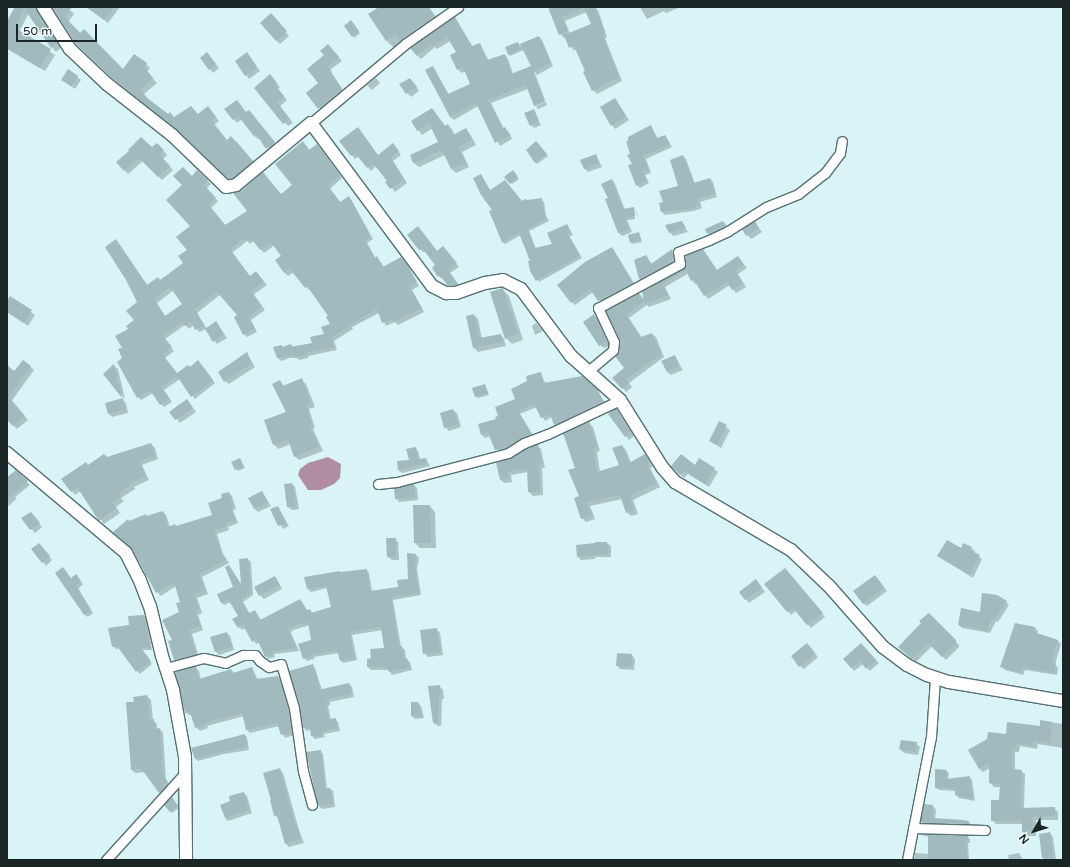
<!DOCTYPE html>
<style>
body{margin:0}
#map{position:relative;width:1070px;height:867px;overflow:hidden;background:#d8f4f7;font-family:"Varela Round",sans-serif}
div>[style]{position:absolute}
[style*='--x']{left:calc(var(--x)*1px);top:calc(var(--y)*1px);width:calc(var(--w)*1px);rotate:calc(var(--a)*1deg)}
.water>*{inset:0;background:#b08da0}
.shadow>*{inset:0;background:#0003}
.building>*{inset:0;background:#a0babd}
.roads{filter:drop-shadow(1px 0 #577072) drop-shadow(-1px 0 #577072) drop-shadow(0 1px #577072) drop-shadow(0 -1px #577072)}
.minor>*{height:9px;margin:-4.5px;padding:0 4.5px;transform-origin:4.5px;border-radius:4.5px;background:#fff}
.tertiary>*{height:12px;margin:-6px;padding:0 6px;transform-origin:6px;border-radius:6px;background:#fff}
span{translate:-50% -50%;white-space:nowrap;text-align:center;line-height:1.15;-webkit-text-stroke:3.5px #f3fdfe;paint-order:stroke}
.frame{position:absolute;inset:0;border:8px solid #1a2526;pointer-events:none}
.north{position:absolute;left:1014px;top:811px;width:40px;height:40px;-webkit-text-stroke:3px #f3fdfe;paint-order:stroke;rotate:231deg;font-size:11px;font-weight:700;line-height:16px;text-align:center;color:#1a2526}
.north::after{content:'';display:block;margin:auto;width:14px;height:18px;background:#1a2526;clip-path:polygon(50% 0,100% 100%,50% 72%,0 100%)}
.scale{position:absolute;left:16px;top:24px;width:81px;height:18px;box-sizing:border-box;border:2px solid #1a2526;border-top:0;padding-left:5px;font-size:12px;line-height:14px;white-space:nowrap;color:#1a2526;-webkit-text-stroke:3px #f3fdfe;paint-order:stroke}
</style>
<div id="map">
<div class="water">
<div style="clip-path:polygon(328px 457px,341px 464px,340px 478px,334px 484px,321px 490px,308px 490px,298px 475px,300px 469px,308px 463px)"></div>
</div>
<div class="shadow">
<div style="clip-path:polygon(15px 7px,42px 7px,40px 12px,41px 16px,61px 48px,56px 52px,52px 47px,29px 13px,19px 32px,55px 55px,45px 71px,7px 49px,7px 22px)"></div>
<div style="clip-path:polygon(56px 7px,66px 7px,70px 10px,74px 14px,68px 22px,123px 70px,146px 64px,150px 68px,147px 72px,157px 83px,144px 94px,147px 97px,146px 99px,174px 119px,212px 112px,219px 121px,214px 125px,227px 141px,236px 141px,257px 166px,234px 183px,182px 133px,117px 82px,81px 48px)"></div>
<div style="clip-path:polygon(94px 7px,120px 7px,108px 23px,92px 10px)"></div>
<div style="clip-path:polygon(377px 7px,429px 7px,441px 24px,403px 41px,394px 48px,386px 40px)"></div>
<div style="clip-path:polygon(evenodd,548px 7px,595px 7px,598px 10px,607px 37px,605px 38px,622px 81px,597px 94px,593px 90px,576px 49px,574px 51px,566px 37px,564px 38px,560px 34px,548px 7px,587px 12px,592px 25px,570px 34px,565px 21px,587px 12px)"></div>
<div style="clip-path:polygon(640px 7px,681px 7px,666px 13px,664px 11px,647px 19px)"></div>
<div style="clip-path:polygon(274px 18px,289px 36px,280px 44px,276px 40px)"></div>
<div style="clip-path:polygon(454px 18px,473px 47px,480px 44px,489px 61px,505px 55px,508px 59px,513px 74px,532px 67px,524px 50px,510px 56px,509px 54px,518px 43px,520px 46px,539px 37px,542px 40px,553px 66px,537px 75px,534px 71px,545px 100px,535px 106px,528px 89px,491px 103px,504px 129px,509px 132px,512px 139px,500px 146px,478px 106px,454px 120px,450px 117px,433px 67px,449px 95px,472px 84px,466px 71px,461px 73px,458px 69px,458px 53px,450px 41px,437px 49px,435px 47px,421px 59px,418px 56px)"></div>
<div style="clip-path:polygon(352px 23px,360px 33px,354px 38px,353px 36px)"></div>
<div style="clip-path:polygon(331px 48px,342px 61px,331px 69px,332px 74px,345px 93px,322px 111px,307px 93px,320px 83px,325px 56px)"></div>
<div style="clip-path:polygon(210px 57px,219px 68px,213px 73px,210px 69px)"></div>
<div style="clip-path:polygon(250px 57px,260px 71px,249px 79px,246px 75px)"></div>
<div style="clip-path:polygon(77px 77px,81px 80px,75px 89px,66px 83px)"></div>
<div style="clip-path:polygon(376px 78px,380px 83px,372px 90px,367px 85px)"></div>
<div style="clip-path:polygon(273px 79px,280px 87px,278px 89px,287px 100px,280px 106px,293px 123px,288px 126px,255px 88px)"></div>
<div style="clip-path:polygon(414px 83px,419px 91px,411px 97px,400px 85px)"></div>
<div style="clip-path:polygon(615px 99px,629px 120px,615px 129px,612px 125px)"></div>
<div style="clip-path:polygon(546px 102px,547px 105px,538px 109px,536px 106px)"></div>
<div style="clip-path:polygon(432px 109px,445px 126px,447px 125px,452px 129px,455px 135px,466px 129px,470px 134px,476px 145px,462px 152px,469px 167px,456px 173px,452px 169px,445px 155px,419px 167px,414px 163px,411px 156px,440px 143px,433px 128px,422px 135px,418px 130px)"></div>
<div style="clip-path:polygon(226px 110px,253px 115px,277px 146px,271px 151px,260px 138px,258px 139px,254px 136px,242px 119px,237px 123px)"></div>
<div style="clip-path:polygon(533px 111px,541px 125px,534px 128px,531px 125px)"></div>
<div style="clip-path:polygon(651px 127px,658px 139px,665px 136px,672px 147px,646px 159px,651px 173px,645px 175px,649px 183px,640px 188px,637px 185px,631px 154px)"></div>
<div style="clip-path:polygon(358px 129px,378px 156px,396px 148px,401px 155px,393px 161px,407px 183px,395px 192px,376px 166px,371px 171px,359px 156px,355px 159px,341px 141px)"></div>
<div style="clip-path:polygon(536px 143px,548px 156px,537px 164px,536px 162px)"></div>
<div style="clip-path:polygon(157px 144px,167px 155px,163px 159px,173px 170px,162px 180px,143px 161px,128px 174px,118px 162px,152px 149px)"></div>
<div style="clip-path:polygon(evenodd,306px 145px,310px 151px,320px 148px,342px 178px,330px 189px,341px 203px,349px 198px,352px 201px,373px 239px,367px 243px,376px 259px,380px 261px,384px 267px,404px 261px,419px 286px,412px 290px,424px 312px,398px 325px,395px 322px,386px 326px,379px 313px,352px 327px,353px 329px,334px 341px,337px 350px,308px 356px,308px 358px,299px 360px,297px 358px,290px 358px,281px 361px,278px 358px,275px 348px,313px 344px,325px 335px,332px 324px,330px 316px,310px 289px,309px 290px,306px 287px,294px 272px,288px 276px,285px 273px,277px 260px,283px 256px,275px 245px,264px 253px,254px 241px,250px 244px,247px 241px,232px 253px,250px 277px,256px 272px,267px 285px,253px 295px,265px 310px,251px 320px,257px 332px,247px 337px,244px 334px,239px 315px,221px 294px,197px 313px,207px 329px,216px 323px,227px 338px,217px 344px,206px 329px,199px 332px,194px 325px,189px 329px,185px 325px,165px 339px,174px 351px,165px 358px,177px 374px,201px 365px,215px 383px,195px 399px,180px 379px,164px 390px,172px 402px,164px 407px,153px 393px,141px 400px,138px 397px,123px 358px,123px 348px,130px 329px,136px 320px,138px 302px,116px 241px,148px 286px,161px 281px,184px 264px,192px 226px,192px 177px,197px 171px,211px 184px,206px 189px,218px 201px,211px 208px,226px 226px,281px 195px,293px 185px,306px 145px,174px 290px,183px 304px,165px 316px,157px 303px,174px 290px)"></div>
<div style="clip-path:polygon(596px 155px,602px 167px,588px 172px,584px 168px)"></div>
<div style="clip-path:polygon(683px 156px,686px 159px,695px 184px,710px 179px,713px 182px,717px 197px,700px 202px,702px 208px,694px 211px,665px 215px,662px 212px,660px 204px,664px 203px,679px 187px)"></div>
<div style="clip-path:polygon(513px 172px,519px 179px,512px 184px,506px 177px)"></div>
<div style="clip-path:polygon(612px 180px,615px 184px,625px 210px,634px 209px,637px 212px,638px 219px,636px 211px,634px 211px,635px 219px,627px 220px,632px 232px,622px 236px,619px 233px,606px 200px,609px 199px)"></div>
<div style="clip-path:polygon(490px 191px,523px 202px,541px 199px,544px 202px,546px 216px,549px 221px,529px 231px,536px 249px,553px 244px,567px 225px,573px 235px,569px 237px,582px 258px,539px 282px,521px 235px,505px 244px,502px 242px,490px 211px,493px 210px)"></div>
<div style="clip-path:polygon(681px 222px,688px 232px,673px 236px,670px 232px)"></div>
<div style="clip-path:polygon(723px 222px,728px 229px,712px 237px,706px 230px)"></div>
<div style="clip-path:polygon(755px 223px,762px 232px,751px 239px,747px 235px)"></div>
<div style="clip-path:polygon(421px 231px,438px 252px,446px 251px,459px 267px,450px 273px,460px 287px,452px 288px,444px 278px,442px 279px,439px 276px,437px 265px,427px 252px,423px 252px,420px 249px)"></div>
<div style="clip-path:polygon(639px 233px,642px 242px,632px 244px,631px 243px)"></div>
<div style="clip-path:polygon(612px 248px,635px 285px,602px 303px,593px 292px,575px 305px,572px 302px)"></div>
<div style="clip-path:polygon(672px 250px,675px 254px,676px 264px,643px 282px,640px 279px,635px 261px,646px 256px,652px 264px)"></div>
<div style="clip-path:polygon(703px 250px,717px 271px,738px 257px,747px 268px,738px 274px,746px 287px,736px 293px,730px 285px,708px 299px,697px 283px,695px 284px,692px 280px,689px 273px,665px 287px,671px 299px,649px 307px,647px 305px,629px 318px,642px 338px,652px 334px,656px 337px,664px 357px,629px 383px,632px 387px,626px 392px,614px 378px,625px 368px,620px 351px,621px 340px,607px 311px,639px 294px,645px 300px,643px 292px,684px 270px)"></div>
<div style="clip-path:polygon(503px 290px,509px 296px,523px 340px,512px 344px,506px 338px)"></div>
<div style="clip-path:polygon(10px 298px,35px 315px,28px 326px,7px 312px,7px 303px)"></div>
<div style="clip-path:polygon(474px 315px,478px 319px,482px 339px,501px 335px,504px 339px,506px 346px,478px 352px,474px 348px,467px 317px)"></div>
<div style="clip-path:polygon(594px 316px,598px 319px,609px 346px,604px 348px,600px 345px)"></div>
<div style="clip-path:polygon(536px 323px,543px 331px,535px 335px,532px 326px)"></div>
<div style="clip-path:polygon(247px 354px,255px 367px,229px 384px,225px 381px)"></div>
<div style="clip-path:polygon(674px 356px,683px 370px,671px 375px,667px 372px)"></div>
<div style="clip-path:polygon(23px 361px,34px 370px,8px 406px,7px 405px,7px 377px,15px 372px)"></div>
<div style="clip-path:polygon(114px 366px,118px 369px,125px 399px,104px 374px)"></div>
<div style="clip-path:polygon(540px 373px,546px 384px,597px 391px,606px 404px,557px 427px,552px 417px,545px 421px,537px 407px,520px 414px,534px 437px,499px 453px,491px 436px,485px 438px,482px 435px,517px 399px,529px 382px)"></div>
<div style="clip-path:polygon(301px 380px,306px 384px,315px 407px,309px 409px,315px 428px,313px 429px,323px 451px,299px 460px,295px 456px,291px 444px,278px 449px,274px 444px,288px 412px,280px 381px,284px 386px)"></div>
<div style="clip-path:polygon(485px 385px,489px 395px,478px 398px,476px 397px)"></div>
<div style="clip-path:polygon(122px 400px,126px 403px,128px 413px,112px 417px,108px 413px)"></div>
<div style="clip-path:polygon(187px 400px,196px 412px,180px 423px,171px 412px)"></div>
<div style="clip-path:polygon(16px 407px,28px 420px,17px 429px,7px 418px,7px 415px)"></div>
<div style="clip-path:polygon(453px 410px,457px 413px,461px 427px,449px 431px,445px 427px)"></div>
<div style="clip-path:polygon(616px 410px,634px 436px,629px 440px,626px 436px)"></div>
<div style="clip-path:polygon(589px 423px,593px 427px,600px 451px,597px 452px,600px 472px,620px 466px,622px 446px,626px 450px,631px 463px,645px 455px,653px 467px,650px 468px,660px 487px,633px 500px,638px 514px,631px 516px,627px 512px,622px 499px,590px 506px,595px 519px,586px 522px,582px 518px,576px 468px)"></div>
<div style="clip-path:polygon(720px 423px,730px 430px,721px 448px,710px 441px)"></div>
<div style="clip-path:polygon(151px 444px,155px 448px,158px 459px,142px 465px,149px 480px,134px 487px,135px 489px,121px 498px,124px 501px,116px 507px,120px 513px,104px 524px,81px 491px,75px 495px,72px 491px,88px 466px)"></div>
<div style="clip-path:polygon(537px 445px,541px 449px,545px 468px,542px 468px,543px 495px,533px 496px,529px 492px,528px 472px,511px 475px,512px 482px,504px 483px,501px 480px,497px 464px,511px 459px)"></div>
<div style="clip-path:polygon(415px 448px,418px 451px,420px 459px,426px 459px,430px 466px,402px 473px,398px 470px,410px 461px)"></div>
<div style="clip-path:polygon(700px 459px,718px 472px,709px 487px,688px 474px,684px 478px,672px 466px,695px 467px)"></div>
<div style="clip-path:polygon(240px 460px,245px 468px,238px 471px,233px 463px)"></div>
<div style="clip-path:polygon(16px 471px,30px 485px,15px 497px,17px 498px,9px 506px,7px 503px,7px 478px)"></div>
<div style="clip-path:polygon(292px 484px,295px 487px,299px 509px,292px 510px,288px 507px)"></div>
<div style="clip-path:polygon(414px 485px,417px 488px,418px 500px,399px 502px,396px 498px)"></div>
<div style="clip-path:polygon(262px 492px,271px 506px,258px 512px,254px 508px)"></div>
<div style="clip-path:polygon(229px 493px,232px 496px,236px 509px,233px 510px,238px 523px,228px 527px,229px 530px,217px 534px,223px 554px,229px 563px,202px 577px,208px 594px,197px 598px,202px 613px,198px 615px,203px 630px,192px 634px,199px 657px,178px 663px,175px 659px,174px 640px,182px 602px,176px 586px,161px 596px,157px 592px,134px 550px,130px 522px,163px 512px,166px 515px,170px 527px,177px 527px,213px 516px)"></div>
<div style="clip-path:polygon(430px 506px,435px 512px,436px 548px,420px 548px,415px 543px)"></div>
<div style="clip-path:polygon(278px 507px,289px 526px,283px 529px,271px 510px)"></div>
<div style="clip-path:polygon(34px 517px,42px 527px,35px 533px,23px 519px)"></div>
<div style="clip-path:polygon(395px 539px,398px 542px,399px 560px,392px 560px,388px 557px)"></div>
<div style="clip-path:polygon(607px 543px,611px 546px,611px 557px,595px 557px,595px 559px,581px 560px,578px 557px)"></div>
<div style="clip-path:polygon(42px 548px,52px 560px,46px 566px,43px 562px)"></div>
<div style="clip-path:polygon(971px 548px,975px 551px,974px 553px,982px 559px,973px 578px,939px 556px)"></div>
<div style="clip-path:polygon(416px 555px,419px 558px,417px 569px,421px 595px,393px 600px,401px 647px,405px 650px,406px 659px,410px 662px,412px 670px,392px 675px,389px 670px,371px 670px,368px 667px,368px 660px,372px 659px,385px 648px,383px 630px,352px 635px,357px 660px,343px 663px,341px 660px,339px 653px,314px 657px,314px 659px,307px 661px,304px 658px,312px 641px,310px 625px,293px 630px,291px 633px,299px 651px,274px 654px,275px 657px,268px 659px,260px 642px,256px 644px,245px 628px,242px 630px,233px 619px,239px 616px,231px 602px,224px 605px,221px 602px,234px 587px,229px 566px,242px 586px,248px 559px,251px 562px,253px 595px,243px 602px,250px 614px,255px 611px,261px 620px,310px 610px,313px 613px,332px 607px,327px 588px,311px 592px,308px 589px,305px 578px,366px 570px,369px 573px,372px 591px,399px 588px,409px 580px)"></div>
<div style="clip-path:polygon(788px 573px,825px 617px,811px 628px,796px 611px,791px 615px,766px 584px)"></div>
<div style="clip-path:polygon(56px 574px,71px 579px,78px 578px,83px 584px,78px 589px,93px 613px,88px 617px,85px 615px)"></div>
<div style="clip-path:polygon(275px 577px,282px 589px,264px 599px,260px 595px)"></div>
<div style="clip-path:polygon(878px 580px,887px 591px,867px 606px,863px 603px)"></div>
<div style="clip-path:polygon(759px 584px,765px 592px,749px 603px,740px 592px)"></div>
<div style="clip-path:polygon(1006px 602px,1009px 605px,998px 622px,996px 621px,990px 633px,962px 628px,959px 625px)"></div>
<div style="clip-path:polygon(929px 614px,959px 645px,959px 647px,946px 660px,932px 646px,916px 662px,903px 650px)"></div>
<div style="clip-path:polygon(144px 616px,147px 618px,152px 650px,142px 650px,152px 664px,140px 674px,120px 648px,116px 649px,113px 646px,130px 625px)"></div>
<div style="clip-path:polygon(1015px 624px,1035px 628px,1038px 631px,1037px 634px,1057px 640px,1061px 644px,1055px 664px,1058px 668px,1057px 675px,1025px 670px,1023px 675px,1005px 670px,1002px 667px)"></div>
<div style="clip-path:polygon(436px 629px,440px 633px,443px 655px,428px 657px,424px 653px)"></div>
<div style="clip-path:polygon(226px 633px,230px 636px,234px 650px,219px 655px,216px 652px)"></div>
<div style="clip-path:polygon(861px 644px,879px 663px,870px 671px,863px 664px,854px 671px,845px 660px)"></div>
<div style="clip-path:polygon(810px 647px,818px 657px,804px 669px,800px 666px)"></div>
<div style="clip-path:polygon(632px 655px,635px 659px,634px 670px,620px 669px,617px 665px)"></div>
<div style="clip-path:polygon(312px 665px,315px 668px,322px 690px,349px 684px,352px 687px,354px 697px,330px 702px,330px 705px,328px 706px,331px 720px,335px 719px,338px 722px,340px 731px,324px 734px,325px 737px,315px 739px,312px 736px,311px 730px,307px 731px,304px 728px,301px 706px)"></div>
<div style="clip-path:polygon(195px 667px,199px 671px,201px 680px,231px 670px,234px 673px,252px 668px,258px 680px,278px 677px,281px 680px,291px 713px,294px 735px,285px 738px,279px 726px,250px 733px,247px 730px,244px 716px,207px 726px,208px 728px,200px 731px,196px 727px,192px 715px,189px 715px,186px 712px)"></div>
<div style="clip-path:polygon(439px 686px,443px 690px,444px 699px,442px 699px,441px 726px,438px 726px,434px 723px)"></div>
<div style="clip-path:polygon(147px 696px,151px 700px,153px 720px,157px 724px,157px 729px,160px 729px,163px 733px,166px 780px,170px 786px,163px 796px,145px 772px,135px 773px,132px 770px,135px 703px)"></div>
<div style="clip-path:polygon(418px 703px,421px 706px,424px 718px,415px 719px,412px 716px)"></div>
<div style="clip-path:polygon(1041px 721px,1063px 724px,1063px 748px,1038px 744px,1037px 749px,1020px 746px,1019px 752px,1015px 752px,1015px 770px,1021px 771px,1025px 774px,1024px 809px,1054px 808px,1058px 812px,1058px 820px,1036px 820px,1036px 836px,1027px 836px,1023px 832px,1023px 824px,996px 824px,992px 820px,1000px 801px,1000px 787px,994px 787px,990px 783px,990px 768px,983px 772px,979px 768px,1007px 735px,1041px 727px)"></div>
<div style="clip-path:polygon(244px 735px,247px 737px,249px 750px,224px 754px,198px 761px,196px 759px)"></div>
<div style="clip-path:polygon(916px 743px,920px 747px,918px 755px,904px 753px,900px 749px)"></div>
<div style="clip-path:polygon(320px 751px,323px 754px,327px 789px,330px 789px,333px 791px,335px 807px,322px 809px,319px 806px)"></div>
<div style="clip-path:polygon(279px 769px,283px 773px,299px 830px,304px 843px,289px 847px,285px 843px,278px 818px,275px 815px)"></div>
<div style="clip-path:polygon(946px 771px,949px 773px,948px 780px,969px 777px,972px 780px,975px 801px,959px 798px,956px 795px,956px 791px,939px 790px,936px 788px)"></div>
<div style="clip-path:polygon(244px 793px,247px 796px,252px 813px,228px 821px,225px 818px,231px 802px)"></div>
<div style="clip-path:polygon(173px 800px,179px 808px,172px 813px,170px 811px)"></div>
<div style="clip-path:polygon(933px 806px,936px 810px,935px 819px,969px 822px,972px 826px,925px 825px,922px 822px)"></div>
<div style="clip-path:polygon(1050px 833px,1053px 837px,1056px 860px,1045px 860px,1043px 858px)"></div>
<div style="clip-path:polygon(921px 835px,968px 837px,970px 839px,970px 843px,968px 843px,969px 860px,914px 860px,915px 853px,929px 854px,929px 837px)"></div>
<div style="clip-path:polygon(1019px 853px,1023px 860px,1009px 860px,1008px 855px)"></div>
</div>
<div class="building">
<div style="clip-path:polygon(15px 7px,36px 7px,57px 43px,51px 48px,24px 8px,15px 28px,51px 49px,40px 68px,7px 48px,7px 21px)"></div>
<div style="clip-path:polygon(52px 7px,72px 7px,65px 17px,80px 33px,84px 29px,123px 69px,134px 54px,147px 63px,144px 67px,153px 78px,140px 89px,144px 92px,142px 94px,168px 114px,170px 112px,174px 117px,191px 106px,198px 114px,208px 106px,216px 117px,211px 120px,227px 140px,231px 136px,253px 161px,233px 178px,228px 179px,177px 130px,112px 78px,76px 44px)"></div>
<div style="clip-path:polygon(86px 7px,114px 7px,104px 20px)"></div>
<div style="clip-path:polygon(379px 7px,428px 7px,434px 16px,400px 40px,396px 34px,386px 41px,368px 14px)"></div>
<div style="clip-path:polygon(556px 7px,595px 7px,605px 33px,602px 34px,619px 77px,592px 91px,583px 72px,585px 71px,574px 46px,569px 48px,564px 35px,591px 24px,584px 8px,562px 17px,568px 31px,559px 35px,549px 10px)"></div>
<div style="clip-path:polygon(271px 13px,287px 31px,276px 41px,260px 23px)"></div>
<div style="clip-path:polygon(455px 17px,472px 46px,480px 43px,487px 60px,505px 54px,511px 74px,531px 66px,520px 44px,539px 36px,551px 62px,533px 72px,532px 69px,545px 102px,534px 106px,526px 85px,488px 100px,503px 128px,505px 127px,510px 136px,495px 143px,476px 103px,450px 117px,425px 70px,433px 66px,448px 94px,470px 84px,463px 67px,457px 70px,450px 55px,456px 52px,447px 37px,433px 46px,432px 44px,417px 56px,410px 48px)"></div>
<div style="clip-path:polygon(351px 20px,359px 31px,352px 37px,344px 26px)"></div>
<div style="clip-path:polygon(518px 42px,521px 49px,508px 55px,505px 47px)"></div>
<div style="clip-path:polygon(328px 44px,339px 57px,328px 66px,329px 69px,342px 89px,318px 109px,306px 93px,318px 83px,307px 69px,324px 55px,320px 51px)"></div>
<div style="clip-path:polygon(207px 52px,216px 64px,209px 70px,200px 58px)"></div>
<div style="clip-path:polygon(247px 52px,257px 67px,245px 76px,235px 61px)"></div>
<div style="clip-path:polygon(68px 69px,78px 76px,71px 86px,61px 80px)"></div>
<div style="clip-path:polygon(270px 74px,277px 83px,275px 85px,284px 96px,277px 102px,290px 119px,283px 124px,254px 88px)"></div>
<div style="clip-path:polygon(410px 78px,417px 87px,406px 94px,399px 84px)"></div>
<div style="clip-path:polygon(615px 98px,626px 116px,611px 126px,600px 107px)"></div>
<div style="clip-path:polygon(237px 100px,246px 112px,249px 110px,275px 142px,266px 149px,256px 134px,254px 136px,238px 116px,233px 120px,224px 109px)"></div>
<div style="clip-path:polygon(432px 108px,445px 126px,448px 124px,453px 135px,466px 128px,472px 140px,458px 147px,466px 163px,451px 169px,442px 150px,413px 163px,410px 155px,438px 142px,429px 123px,417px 131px,411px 121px)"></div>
<div style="clip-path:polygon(534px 109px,539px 121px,530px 126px,524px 113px)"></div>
<div style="clip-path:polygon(651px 125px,657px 138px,665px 135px,670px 144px,643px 156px,649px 170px,643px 172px,647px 180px,636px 186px,628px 165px,632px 164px,627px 155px,630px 154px,626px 141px,628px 141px,628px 137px)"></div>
<div style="clip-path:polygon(358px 127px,378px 155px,393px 143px,399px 151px,391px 158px,404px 179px,390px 189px,385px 182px,387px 181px,373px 163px,367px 168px,355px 153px,351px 156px,339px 141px)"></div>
<div style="clip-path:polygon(141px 137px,152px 147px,157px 143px,164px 150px,160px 155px,170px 166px,158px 177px,139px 158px,124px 171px,116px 162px,129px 151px,128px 150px)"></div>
<div style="clip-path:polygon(evenodd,303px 141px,309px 150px,317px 144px,340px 175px,328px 186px,340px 202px,349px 196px,370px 236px,365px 240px,375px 258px,377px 256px,383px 267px,401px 257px,408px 266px,417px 282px,409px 286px,422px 308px,394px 322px,392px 319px,382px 323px,377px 309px,350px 324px,351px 325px,331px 338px,334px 347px,305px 353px,306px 355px,295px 357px,295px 355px,286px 356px,277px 358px,273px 347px,282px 345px,282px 347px,291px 344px,292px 347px,312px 343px,310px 337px,324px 334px,321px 327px,330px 324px,326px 317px,328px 316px,307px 286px,305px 288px,290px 269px,284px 273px,275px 260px,281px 256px,271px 242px,260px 250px,251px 238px,246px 241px,244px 238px,230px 249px,250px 276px,256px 271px,264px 282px,251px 291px,262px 306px,248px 317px,255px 329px,243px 335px,234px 317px,237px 315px,217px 292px,195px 309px,204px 325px,195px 330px,191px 322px,185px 326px,182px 322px,163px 336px,172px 347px,162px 354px,177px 373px,188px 365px,190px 367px,198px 360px,213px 380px,191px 397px,177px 376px,161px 387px,170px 399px,160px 405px,150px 390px,137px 398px,117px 362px,122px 358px,118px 349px,122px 348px,115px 336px,128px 329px,126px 326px,134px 320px,126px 311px,137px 302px,126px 280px,105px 247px,116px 239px,147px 285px,158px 277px,160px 280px,183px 263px,178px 256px,187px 250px,176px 237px,190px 226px,166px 200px,182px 185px,173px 176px,183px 167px,192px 176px,197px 170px,208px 180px,204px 185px,216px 198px,208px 204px,225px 225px,247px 211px,233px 193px,241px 191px,263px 172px,281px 194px,292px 185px,275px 164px,303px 141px,170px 287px,182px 304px,165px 316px,154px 299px,170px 287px)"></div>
<div style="clip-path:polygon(536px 141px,547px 154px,535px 163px,526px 150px)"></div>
<div style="clip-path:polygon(596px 154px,599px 163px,584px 169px,580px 160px)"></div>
<div style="clip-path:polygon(683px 155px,694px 183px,710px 178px,715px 194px,697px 199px,700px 204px,691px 209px,661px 212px,659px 203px,663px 202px,659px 191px,678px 186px,670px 160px)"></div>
<div style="clip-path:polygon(513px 170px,518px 177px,510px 184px,504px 177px)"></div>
<div style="clip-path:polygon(481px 174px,490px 190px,505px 180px,522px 201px,525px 199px,527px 200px,542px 198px,544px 213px,547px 218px,528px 229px,535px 248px,552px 244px,547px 233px,567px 224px,571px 233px,568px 234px,580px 255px,536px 281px,530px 271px,528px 261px,530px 261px,519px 233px,502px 242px,489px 211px,492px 210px,481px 195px,473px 178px)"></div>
<div style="clip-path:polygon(612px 179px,623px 209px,634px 207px,635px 216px,624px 217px,629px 229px,618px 233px,605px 199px,608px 198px,601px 184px)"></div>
<div style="clip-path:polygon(682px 221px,686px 228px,669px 233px,665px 225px)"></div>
<div style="clip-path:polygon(723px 221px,726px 225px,707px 234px,705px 229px)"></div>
<div style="clip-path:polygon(755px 221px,759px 228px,746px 236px,742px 229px)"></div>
<div style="clip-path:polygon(418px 226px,437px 251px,443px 246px,457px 263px,448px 270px,458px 284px,448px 286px,440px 275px,438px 277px,432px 268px,435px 265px,423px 249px,419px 250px,407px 235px)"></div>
<div style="clip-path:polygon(639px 232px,641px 240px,630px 243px,628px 235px)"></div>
<div style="clip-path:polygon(612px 247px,633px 282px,598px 301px,590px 289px,571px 303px,557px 285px,585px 262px)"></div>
<div style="clip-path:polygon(672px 249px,673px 261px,639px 279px,634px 260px,646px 255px,651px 264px)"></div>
<div style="clip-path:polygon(703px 249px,717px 270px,738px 256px,744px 265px,735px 271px,743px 283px,732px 290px,727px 282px,704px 296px,694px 280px,691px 281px,686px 270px,662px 284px,668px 295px,645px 304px,644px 301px,626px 315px,641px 337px,652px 333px,661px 354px,626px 379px,629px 383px,622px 389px,612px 378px,624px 368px,615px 356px,619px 351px,620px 340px,606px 311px,639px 293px,644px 301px,642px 291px,683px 269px,686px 263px,685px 256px)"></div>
<div style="clip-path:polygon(503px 288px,518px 334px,505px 339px,490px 292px)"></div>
<div style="clip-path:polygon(10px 296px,32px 310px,24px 323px,7px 312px,7px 301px)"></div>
<div style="clip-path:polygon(474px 314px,480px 338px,501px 334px,503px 342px,473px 348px,466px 316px)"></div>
<div style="clip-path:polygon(594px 314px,608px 343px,608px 346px,605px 342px,599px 346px,583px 322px)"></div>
<div style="clip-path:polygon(216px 321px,224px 334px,213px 342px,205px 329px)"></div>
<div style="clip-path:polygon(247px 352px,252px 363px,224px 382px,218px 372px)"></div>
<div style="clip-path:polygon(675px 355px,680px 366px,667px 372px,661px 361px)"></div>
<div style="clip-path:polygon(23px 360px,31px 366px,9px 397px,25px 416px,13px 426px,7px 420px,7px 365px,14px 371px)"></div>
<div style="clip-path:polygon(114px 364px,122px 398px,103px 374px)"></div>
<div style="clip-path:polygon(541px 372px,544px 383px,582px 376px,598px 390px,603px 401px,554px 425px,550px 414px,541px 418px,534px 404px,518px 411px,532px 434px,506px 447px,495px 450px,488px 433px,481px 435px,478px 424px,496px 419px,495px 417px,498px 416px,495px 407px,515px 399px,511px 389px,527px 381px,526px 376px)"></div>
<div style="clip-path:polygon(302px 378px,311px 403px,306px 405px,312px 424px,309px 425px,319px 447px,294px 457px,288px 439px,273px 445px,264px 420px,286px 412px,272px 384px,280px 380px,283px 386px)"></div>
<div style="clip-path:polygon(485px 384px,488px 393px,475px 397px,472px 388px)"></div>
<div style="clip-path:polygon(123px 398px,125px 409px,108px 414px,105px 403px)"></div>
<div style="clip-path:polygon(187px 399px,193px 408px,175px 420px,169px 412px)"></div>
<div style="clip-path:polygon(616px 408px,631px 432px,625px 437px,608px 414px)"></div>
<div style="clip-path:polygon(453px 409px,458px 424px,444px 428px,440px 413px)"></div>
<div style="clip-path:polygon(589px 421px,597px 447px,593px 448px,597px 472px,619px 465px,612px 448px,622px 445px,629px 463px,645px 454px,650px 462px,647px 464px,656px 483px,630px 496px,634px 510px,626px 513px,620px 495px,586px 502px,591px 515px,581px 519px,574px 498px,579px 496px,568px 470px,575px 468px,563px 433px)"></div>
<div style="clip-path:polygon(719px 421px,727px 425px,717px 445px,709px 441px)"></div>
<div style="clip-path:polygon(151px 443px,155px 456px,139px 461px,146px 476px,131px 483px,132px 484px,118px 494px,121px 497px,113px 502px,116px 508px,99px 521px,77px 487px,71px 492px,61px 479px,86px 462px,88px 465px,104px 454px,107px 457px)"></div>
<div style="clip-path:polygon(538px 444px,542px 464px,538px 465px,540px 492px,528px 492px,527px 469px,508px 471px,509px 478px,500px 480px,496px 463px,511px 458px,527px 448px)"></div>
<div style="clip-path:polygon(416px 447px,418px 459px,426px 458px,427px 463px,398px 470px,397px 461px,409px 460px,406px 449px)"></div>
<div style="clip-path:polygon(681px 454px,695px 465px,699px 458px,715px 468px,705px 484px,684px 471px,680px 475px,671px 466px)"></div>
<div style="clip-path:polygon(240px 458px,244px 467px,235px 470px,231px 462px)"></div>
<div style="clip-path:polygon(16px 470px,28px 481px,7px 499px,7px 477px)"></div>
<div style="clip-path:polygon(292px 483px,296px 506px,287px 507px,284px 484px)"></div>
<div style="clip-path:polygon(414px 484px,415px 497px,395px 499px,394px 488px)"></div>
<div style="clip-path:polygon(262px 491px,268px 502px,254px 509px,248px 498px)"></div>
<div style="clip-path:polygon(229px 492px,233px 506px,231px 507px,235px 520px,226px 523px,226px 526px,214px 531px,220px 550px,226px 560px,199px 574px,205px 591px,194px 594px,199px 610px,195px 611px,201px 626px,189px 630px,196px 654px,174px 660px,168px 641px,172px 640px,162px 620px,179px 612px,176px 603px,180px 602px,174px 582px,156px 593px,132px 549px,113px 532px,128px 519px,129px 521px,146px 514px,146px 516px,163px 511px,168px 527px,175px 524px,176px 526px,212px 515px,208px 503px,222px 498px,221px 494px)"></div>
<div style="clip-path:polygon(413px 505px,430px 505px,431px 543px,414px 543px)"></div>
<div style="clip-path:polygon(278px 506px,286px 523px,278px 526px,270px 509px)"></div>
<div style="clip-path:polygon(31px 512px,40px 523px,30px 530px,21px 518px)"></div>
<div style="clip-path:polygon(386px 538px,396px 538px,396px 557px,387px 557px)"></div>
<div style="clip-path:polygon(947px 540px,961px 548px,963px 543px,972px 547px,970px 550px,980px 555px,969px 575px,937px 556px)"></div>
<div style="clip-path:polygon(595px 542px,607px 542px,608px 554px,577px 557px,576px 545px,595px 543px)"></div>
<div style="clip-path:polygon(39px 543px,50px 556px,42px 563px,31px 549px)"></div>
<div style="clip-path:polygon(407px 553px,416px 554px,415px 566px,419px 593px,391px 597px,399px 646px,402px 646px,404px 658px,407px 658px,410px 667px,389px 672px,387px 667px,367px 667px,367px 659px,371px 658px,370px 649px,384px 648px,381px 627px,350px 632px,354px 658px,340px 661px,337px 650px,312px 655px,312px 656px,303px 659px,298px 644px,311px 640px,308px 622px,290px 627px,288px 629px,297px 648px,272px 651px,273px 654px,265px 657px,257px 639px,252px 642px,243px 625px,238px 628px,232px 619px,238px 616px,228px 599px,221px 603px,217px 594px,233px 587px,225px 567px,229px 565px,241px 584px,239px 559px,248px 558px,251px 592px,241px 599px,249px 613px,255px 610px,260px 620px,300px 599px,307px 610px,310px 609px,311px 613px,331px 607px,326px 586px,307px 589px,304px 577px,340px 571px,340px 572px,367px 569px,370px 591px,398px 587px,397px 580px,408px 579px)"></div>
<div style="clip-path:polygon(63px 567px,71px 578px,76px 574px,81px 581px,76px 585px,91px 610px,84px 615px,55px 573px)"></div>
<div style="clip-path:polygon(785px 568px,823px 613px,807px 625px,793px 608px,787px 612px,764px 584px)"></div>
<div style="clip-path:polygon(875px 575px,884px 587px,863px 604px,853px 591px)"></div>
<div style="clip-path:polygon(275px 576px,280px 585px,259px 596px,254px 587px)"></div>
<div style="clip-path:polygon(756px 579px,762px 588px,745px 600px,739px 592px)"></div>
<div style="clip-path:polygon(982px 593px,997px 595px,1007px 601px,994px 620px,992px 619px,987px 631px,958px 625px,961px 608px,980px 612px)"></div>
<div style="clip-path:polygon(929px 613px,956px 640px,956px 643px,942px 657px,928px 643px,912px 659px,898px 647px,921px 623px,919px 621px)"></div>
<div style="clip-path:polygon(144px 615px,150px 648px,141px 648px,151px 661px,136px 672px,117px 646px,112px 647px,108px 628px,129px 625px,128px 616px)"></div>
<div style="clip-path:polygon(1015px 623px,1035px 627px,1034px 632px,1058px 640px,1051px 663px,1056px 663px,1054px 673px,1022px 667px,1020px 672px,1000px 667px)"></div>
<div style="clip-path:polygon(437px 628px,440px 652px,423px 654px,420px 630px)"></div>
<div style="clip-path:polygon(227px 632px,232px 647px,215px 652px,210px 637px)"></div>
<div style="clip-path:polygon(807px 643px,815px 653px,799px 667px,791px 656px)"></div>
<div style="clip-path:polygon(861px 643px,876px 660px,866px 669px,860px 661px,851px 668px,843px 659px)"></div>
<div style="clip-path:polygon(617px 653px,632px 654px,631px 667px,616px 666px)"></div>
<div style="clip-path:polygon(313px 664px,320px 688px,318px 690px,349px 683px,352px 694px,327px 699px,328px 702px,326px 703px,329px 719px,336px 718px,337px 729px,322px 731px,322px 735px,311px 736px,310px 727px,303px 728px,300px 706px,289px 671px)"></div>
<div style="clip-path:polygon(196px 666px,199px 679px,231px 669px,233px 673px,252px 667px,256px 679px,278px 676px,288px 709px,291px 732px,281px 735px,277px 723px,246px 730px,242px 713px,205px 723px,205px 725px,195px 728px,190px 712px,185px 713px,175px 672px)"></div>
<div style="clip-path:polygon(440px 685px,441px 696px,439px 696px,438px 723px,433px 723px,428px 686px)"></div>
<div style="clip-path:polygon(147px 695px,150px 720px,154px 719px,155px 729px,160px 728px,163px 776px,168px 782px,163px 785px,164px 787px,159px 793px,141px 768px,131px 770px,126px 702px,134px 702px,133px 697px)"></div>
<div style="clip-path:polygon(411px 702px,418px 702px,422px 716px,411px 716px)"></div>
<div style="clip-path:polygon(1040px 720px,1052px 722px,1050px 743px,1034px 741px,1033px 746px,1016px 743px,1016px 749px,1012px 749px,1012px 769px,1022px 770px,1021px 808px,1055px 807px,1055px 816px,1032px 817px,1033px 832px,1022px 832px,1022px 821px,991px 821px,991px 800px,999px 800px,1000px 784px,989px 783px,989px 763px,979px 769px,968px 750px,987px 739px,988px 732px,1006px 734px,1007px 722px,1040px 726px)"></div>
<div style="clip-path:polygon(245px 734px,247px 747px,221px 752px,195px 759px,191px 748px)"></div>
<div style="clip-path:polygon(901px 740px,917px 742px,915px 752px,899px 749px)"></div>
<div style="clip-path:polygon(321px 750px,325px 788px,330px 788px,333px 804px,318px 806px,306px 752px)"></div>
<div style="clip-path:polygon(280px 768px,296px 828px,298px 828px,301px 839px,285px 844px,277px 815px,274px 816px,270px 800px,271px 800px,263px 773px)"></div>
<div style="clip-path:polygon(935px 769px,947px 770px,946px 779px,970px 776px,973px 799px,955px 795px,955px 788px,935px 788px)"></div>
<div style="clip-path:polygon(244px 792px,249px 810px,225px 818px,220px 805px,230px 801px,229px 796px)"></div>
<div style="clip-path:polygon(172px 797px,178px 806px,170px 812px,164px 805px)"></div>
<div style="clip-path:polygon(924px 804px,933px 805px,932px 818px,963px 820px,969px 821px,969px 824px,920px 822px)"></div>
<div style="clip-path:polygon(1050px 832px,1053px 857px,1042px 858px,1039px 834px)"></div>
<div style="clip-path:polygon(918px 834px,968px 836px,968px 841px,966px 841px,967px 860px,928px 860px,928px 835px)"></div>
</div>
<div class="roads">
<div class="minor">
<div style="--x:311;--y:123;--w:123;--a:-40"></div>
<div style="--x:405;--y:44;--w:65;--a:-34.9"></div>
<div style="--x:587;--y:372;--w:34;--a:-40"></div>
<div style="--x:613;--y:350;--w:8;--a:-83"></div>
<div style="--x:614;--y:342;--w:38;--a:-115"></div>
<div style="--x:598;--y:308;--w:93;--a:-28.2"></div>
<div style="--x:680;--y:264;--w:12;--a:-99"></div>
<div style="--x:678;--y:252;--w:33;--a:-21"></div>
<div style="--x:709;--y:240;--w:21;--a:-25"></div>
<div style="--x:728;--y:231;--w:45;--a:-32.3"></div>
<div style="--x:766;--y:207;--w:35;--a:-22"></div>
<div style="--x:798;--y:194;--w:34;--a:-38"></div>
<div style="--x:825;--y:173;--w:25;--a:-53"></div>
<div style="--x:840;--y:153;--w:12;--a:-81"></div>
<div style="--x:378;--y:484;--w:19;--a:-6"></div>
<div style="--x:397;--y:482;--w:115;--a:-14.6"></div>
<div style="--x:508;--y:453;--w:19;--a:-32"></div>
<div style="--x:524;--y:443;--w:26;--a:-21"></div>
<div style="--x:548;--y:434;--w:80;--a:-25.3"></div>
<div style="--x:166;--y:668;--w:39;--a:-15"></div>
<div style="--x:204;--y:658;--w:22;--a:13"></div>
<div style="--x:225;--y:663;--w:20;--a:-24"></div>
<div style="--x:243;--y:655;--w:12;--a:0"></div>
<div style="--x:255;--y:655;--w:8;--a:50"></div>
<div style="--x:260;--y:661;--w:11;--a:34"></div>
<div style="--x:269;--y:667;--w:12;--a:-14"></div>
<div style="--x:281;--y:664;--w:46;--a:73.5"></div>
<div style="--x:294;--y:708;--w:64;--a:81.9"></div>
<div style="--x:303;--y:771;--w:35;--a:75"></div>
<div style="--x:913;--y:828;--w:72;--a:1.6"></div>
<div style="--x:106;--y:860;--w:118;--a:-47.8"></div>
<div style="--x:907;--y:860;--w:125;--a:-79"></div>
<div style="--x:931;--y:737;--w:59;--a:-86.1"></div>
</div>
<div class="tertiary">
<div style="--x:43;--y:7;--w:50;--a:57.3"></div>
<div style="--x:70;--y:49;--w:51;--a:43.4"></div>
<div style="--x:107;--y:84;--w:83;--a:38.1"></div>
<div style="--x:172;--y:135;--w:75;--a:43.9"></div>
<div style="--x:226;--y:187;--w:10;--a:-11"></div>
<div style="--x:236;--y:185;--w:97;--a:-39.6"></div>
<div style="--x:311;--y:123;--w:203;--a:53.4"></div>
<div style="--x:432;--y:286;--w:16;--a:27"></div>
<div style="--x:446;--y:293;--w:10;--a:0"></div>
<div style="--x:456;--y:293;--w:31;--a:-19"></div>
<div style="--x:485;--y:283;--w:18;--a:-9"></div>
<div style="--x:503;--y:280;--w:20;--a:27"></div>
<div style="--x:521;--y:289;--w:84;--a:53.3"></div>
<div style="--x:571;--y:356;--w:66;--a:41.9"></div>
<div style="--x:620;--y:400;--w:79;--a:57.9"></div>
<div style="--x:662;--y:467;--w:20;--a:49"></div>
<div style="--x:675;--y:482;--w:134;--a:30.4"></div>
<div style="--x:791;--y:550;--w:52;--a:43.5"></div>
<div style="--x:829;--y:586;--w:81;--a:48.5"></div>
<div style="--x:883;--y:647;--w:30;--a:37"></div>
<div style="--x:907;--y:665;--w:22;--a:27"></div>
<div style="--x:927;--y:675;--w:23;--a:18"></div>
<div style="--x:949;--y:682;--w:116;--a:9.5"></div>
<div style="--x:7;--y:453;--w:155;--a:40"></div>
<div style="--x:126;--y:553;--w:28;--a:63"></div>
<div style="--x:139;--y:578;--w:30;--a:69"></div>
<div style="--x:150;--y:606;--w:51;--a:76.5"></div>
<div style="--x:162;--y:656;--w:36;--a:72"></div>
<div style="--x:173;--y:690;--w:68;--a:79.8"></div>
<div style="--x:185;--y:757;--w:103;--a:89.4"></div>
</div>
</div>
<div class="frame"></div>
<div class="north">N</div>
<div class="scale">50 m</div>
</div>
